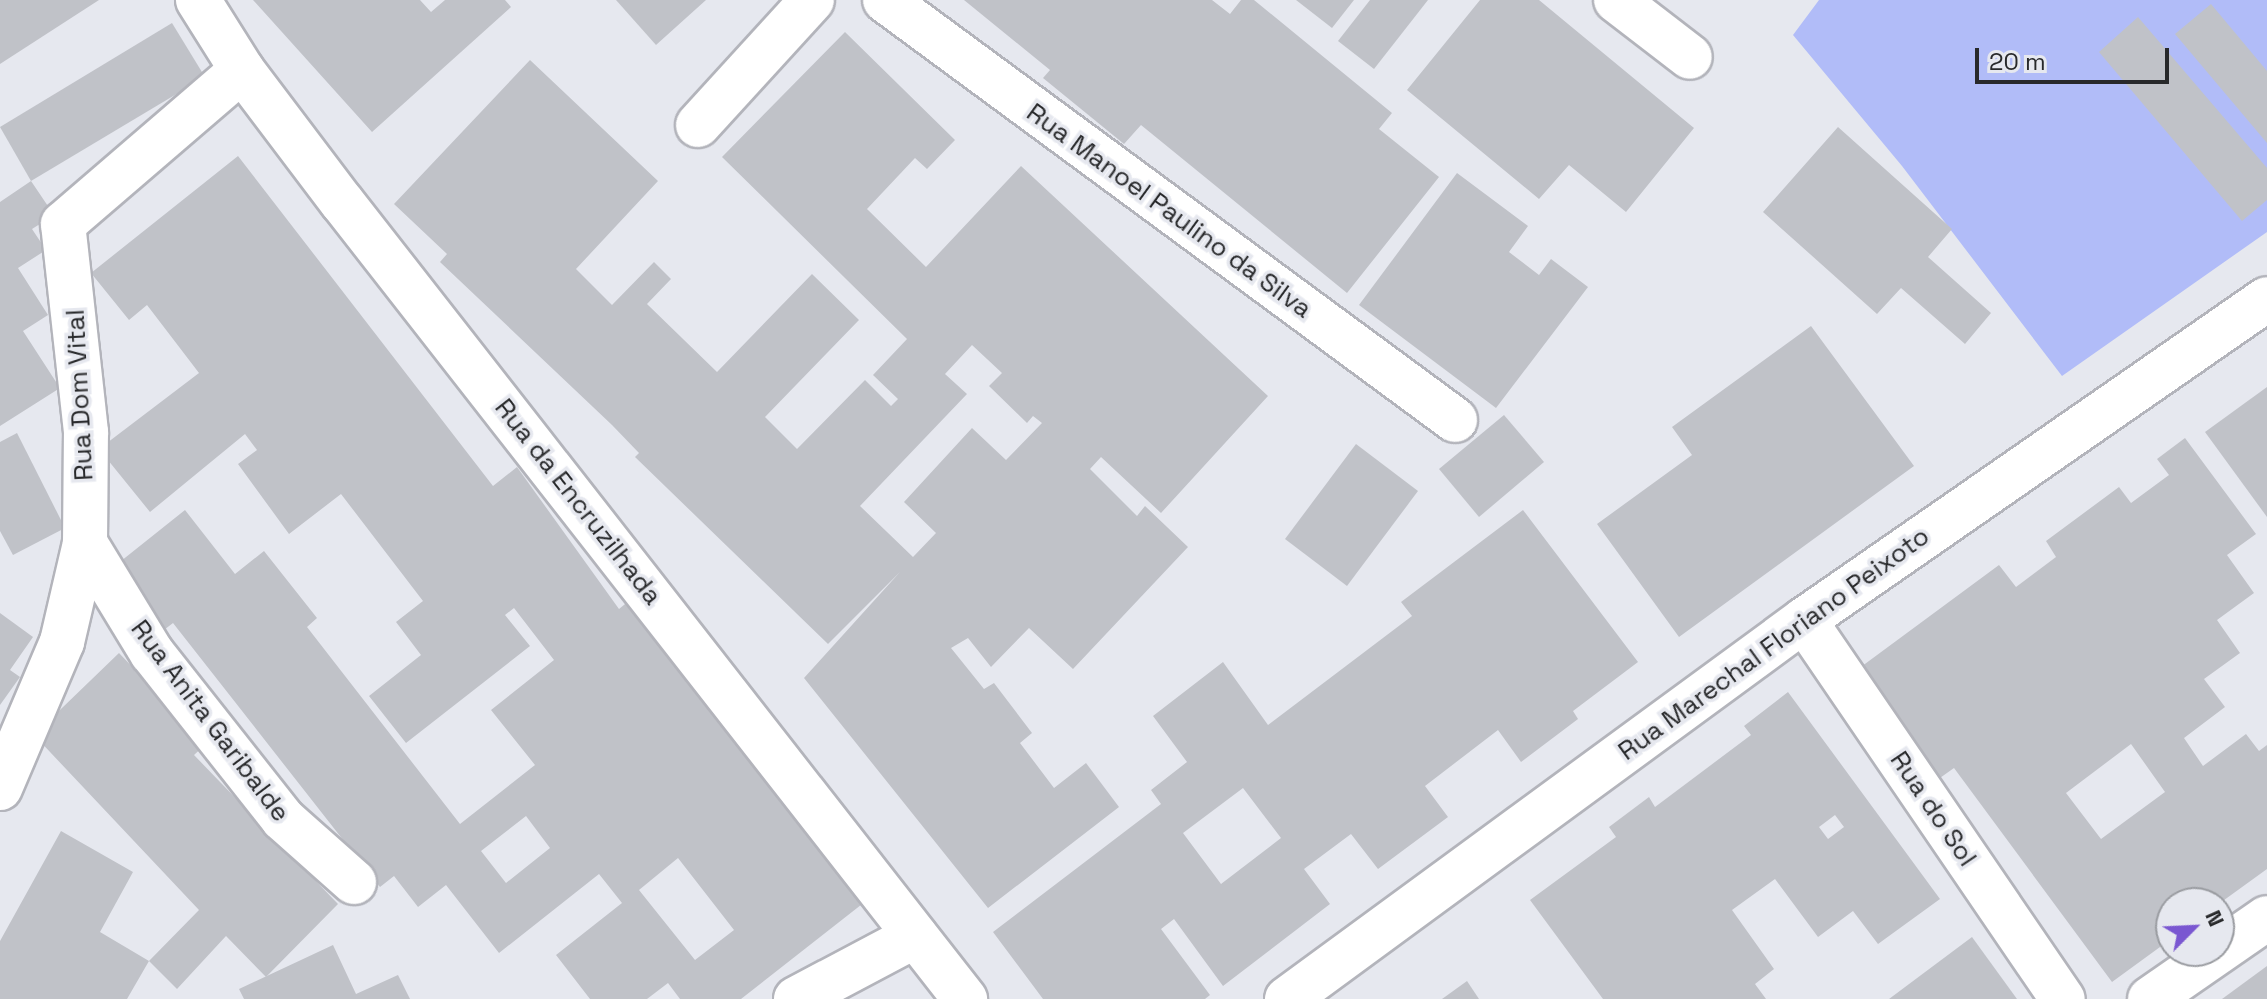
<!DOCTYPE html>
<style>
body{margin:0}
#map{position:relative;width:2267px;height:999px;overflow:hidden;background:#e6e8ef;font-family:"Space Grotesk",sans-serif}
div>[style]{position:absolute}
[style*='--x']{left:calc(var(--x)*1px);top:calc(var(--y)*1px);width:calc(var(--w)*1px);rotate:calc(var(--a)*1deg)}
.green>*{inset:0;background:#b1bcf8}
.building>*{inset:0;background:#c0c2c8}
.roads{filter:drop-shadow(2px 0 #b3b4bb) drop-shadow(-2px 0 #b3b4bb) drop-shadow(0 2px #b3b4bb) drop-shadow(0 -2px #b3b4bb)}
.minor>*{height:44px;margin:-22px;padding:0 22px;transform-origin:22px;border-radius:22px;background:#fff}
span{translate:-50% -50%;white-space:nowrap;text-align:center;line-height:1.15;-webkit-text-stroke:7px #e6e8ef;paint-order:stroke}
.street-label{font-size:26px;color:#28292b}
.north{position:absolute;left:2155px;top:887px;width:80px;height:80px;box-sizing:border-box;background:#e6e8ef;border:2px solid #9a9ca1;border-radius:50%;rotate:66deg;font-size:22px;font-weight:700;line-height:32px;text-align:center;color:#28292b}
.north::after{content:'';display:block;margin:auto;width:28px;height:36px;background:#7a57d1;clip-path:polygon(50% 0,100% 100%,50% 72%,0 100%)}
.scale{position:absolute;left:1975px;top:48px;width:194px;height:36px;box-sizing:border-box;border:4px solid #28292b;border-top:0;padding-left:10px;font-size:24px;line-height:28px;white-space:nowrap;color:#28292b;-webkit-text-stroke:6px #e6e8ef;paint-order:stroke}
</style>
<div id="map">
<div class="green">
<div style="clip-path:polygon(1819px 0,2267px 0,2267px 232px,2062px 376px,1902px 166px,1793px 35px)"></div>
</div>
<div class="building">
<div style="clip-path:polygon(0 0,99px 0,0 64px)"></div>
<div style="clip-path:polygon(253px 0,420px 0,431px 12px,445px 0,505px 0,511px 7px,372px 132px)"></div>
<div style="clip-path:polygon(616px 0,706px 0,656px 45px)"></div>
<div style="clip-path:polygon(964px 0,1212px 0,1230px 14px,1241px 0,1254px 0,1392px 113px,1379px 129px,1439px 177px,1347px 293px,1141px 125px,1124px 144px,1043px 78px,1050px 70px)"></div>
<div style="clip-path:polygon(1296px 0,1354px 0,1332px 28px)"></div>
<div style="clip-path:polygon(1370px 0,1428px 0,1374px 69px,1338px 41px)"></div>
<div style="clip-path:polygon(1480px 0,1539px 0,1694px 128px,1626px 212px,1569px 165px,1539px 199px,1407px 90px)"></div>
<div style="clip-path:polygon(2211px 4px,2267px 71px,2267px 143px,2175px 34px)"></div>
<div style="clip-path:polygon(2138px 17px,2267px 168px,2267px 200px,2242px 221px,2099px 52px)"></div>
<div style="clip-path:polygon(172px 23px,205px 77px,31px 181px,0 127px)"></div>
<div style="clip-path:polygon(evenodd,845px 32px,955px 140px,927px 169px,915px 158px,867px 209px,926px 267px,1021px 166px,1268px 396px,1161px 513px,1101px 457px,1090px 469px,1137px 516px,1145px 506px,1188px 547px,1073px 669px,1029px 628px,991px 667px,968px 638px,951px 648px,984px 689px,994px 683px,1032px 733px,1020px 743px,1054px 788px,1086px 763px,1119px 807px,988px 908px,804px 678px,900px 572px,828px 644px,635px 457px,639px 453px,612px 425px,440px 262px,447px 254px,394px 204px,530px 60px,658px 181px,576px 269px,612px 305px,654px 262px,671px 279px,647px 304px,717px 372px,812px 274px,859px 320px,765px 417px,797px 449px,865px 380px,891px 406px,898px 399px,873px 375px,907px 339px,722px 157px,845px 32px,972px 345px,1002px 373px,989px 386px,1027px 423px,1033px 416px,1042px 423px,1006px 460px,972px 428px,904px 502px,936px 533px,913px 557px,860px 506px,967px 394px,945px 374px,972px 345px)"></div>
<div style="clip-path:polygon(1838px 127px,1952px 229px,1928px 257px,1991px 313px,1965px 344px,1901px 288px,1877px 314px,1763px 212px)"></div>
<div style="clip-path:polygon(evenodd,238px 156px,493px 486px,517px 467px,619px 609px,630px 600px,866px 901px,741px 999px,680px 999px,668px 983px,647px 999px,590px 999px,556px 955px,622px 903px,599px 874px,499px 953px,446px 885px,418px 907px,394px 876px,380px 887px,173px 623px,160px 633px,111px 569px,185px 510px,235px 574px,264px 551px,317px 618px,307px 627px,460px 824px,535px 765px,491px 710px,554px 660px,514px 608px,505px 615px,530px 646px,406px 743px,369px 696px,421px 655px,396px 622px,423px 601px,341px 494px,289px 534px,238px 464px,257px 450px,245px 434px,150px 512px,99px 449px,199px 373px,147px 305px,129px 320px,91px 273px,238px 156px,526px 816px,550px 848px,506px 883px,481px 851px,526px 816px,238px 156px,678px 858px,734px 930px,695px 960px,639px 890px,678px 858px)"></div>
<div style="clip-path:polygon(1457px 173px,1528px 226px,1509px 252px,1539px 275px,1551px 259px,1588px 287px,1496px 408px,1359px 305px)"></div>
<div style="clip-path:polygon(31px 181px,54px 215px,32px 229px,46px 250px,18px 268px,48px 315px,23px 331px,60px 388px,0 426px,0 202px)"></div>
<div style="clip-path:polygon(1811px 326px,1914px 466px,1679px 637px,1597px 524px,1692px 455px,1672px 427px)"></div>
<div style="clip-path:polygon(2267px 387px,2267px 517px,2205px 432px)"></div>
<div style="clip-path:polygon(1504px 415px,1544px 462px,1479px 517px,1439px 469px)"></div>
<div style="clip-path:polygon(17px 433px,65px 528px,13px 555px,0 531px,0 442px)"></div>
<div style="clip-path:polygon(evenodd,2185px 438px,2256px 534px,2227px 555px,2254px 593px,2217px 620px,2240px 653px,2204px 679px,2225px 707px,2184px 738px,2203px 766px,2246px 734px,2259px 751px,2267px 745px,2267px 869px,2220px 903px,2171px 903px,2171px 939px,2112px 982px,1954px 768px,1930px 785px,1850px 675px,1999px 565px,2016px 587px,2056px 557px,2046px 541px,2119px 487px,2131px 503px,2169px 475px,2157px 459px,2185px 438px,2131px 744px,2165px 792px,2101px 839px,2066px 793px,2131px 744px)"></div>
<div style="clip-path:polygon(1356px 444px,1418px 491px,1347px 586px,1285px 539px)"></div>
<div style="clip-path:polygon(evenodd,1523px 510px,1638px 662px,1573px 711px,1578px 719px,1521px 762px,1498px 730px,1425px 786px,1448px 817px,1378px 869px,1351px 834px,1304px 869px,1330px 904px,1223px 986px,1174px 919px,1161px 929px,1210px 995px,1205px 999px,1043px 999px,993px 932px,1161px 804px,1151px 790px,1187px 762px,1153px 716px,1223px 662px,1268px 725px,1412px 616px,1401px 602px,1523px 510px,1243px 788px,1281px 838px,1221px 884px,1183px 833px,1243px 788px)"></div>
<div style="clip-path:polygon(0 613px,33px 637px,10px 670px,20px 677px,0 705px)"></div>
<div style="clip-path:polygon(119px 653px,206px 744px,194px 755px,338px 904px,266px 977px,226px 936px,177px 989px,149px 961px,199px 910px,34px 735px)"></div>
<div style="clip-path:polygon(evenodd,1788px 692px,1940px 899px,1878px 944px,1853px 911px,1818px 937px,1775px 879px,1732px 910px,1774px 969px,1755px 984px,1766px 999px,1603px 999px,1530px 900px,1616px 837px,1609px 827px,1649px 797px,1655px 807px,1751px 735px,1744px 726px,1788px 692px,1835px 815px,1844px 827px,1828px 839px,1819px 827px,1835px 815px)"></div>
<div style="clip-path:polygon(61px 831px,133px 872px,100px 932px,149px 961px,127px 999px,0 999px,0 941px)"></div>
<div style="clip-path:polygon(1972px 937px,2017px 999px,1889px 999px)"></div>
<div style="clip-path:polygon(333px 945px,356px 994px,398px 975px,410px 999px,244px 999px,239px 989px)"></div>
<div style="clip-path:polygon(2267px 966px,2267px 999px,2222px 999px)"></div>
<div style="clip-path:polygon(1467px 981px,1479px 999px,1442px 999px)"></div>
</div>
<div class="roads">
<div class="minor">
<div style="--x:198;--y:0;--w:83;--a:57.8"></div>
<div style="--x:242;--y:70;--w:166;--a:52.9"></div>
<div style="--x:342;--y:202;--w:1012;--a:51.99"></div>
<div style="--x:885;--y:0;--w:708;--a:36.38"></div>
<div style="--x:1616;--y:0;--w:93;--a:37.6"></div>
<div style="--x:698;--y:125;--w:169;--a:-47.6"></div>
<div style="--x:85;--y:543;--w:129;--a:58.7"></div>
<div style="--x:152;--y:653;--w:211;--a:51.7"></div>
<div style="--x:283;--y:819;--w:95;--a:41.6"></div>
<div style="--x:1804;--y:620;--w:459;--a:55.7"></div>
<div style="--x:0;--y:788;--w:159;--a:-67"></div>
<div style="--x:62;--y:642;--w:102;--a:-76.9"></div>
<div style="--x:85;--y:543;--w:111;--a:-89.5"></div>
<div style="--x:86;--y:432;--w:209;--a:-96.3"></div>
<div style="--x:63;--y:224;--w:236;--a:-40.7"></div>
<div style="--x:796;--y:999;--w:135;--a:-27.9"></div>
<div style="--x:1287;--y:999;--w:641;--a:-36.24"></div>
<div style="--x:1804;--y:620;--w:563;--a:-34.73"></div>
<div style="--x:2150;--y:999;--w:142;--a:-34.7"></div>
</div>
</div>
<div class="street-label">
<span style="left:1169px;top:211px;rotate:36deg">Rua Manoel Paulino da Silva</span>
<span style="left:80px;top:395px;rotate:-93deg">Rua Dom Vital</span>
<span style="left:578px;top:502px;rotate:52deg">Rua da Encruzilhada</span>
<span style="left:1774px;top:644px;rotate:-36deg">Rua Marechal Floriano Peixoto</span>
<span style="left:210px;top:721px;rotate:53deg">Rua Anita Garibalde</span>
<span style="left:1933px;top:809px;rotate:56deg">Rua do Sol</span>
</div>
<div class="north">N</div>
<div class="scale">20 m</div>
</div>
